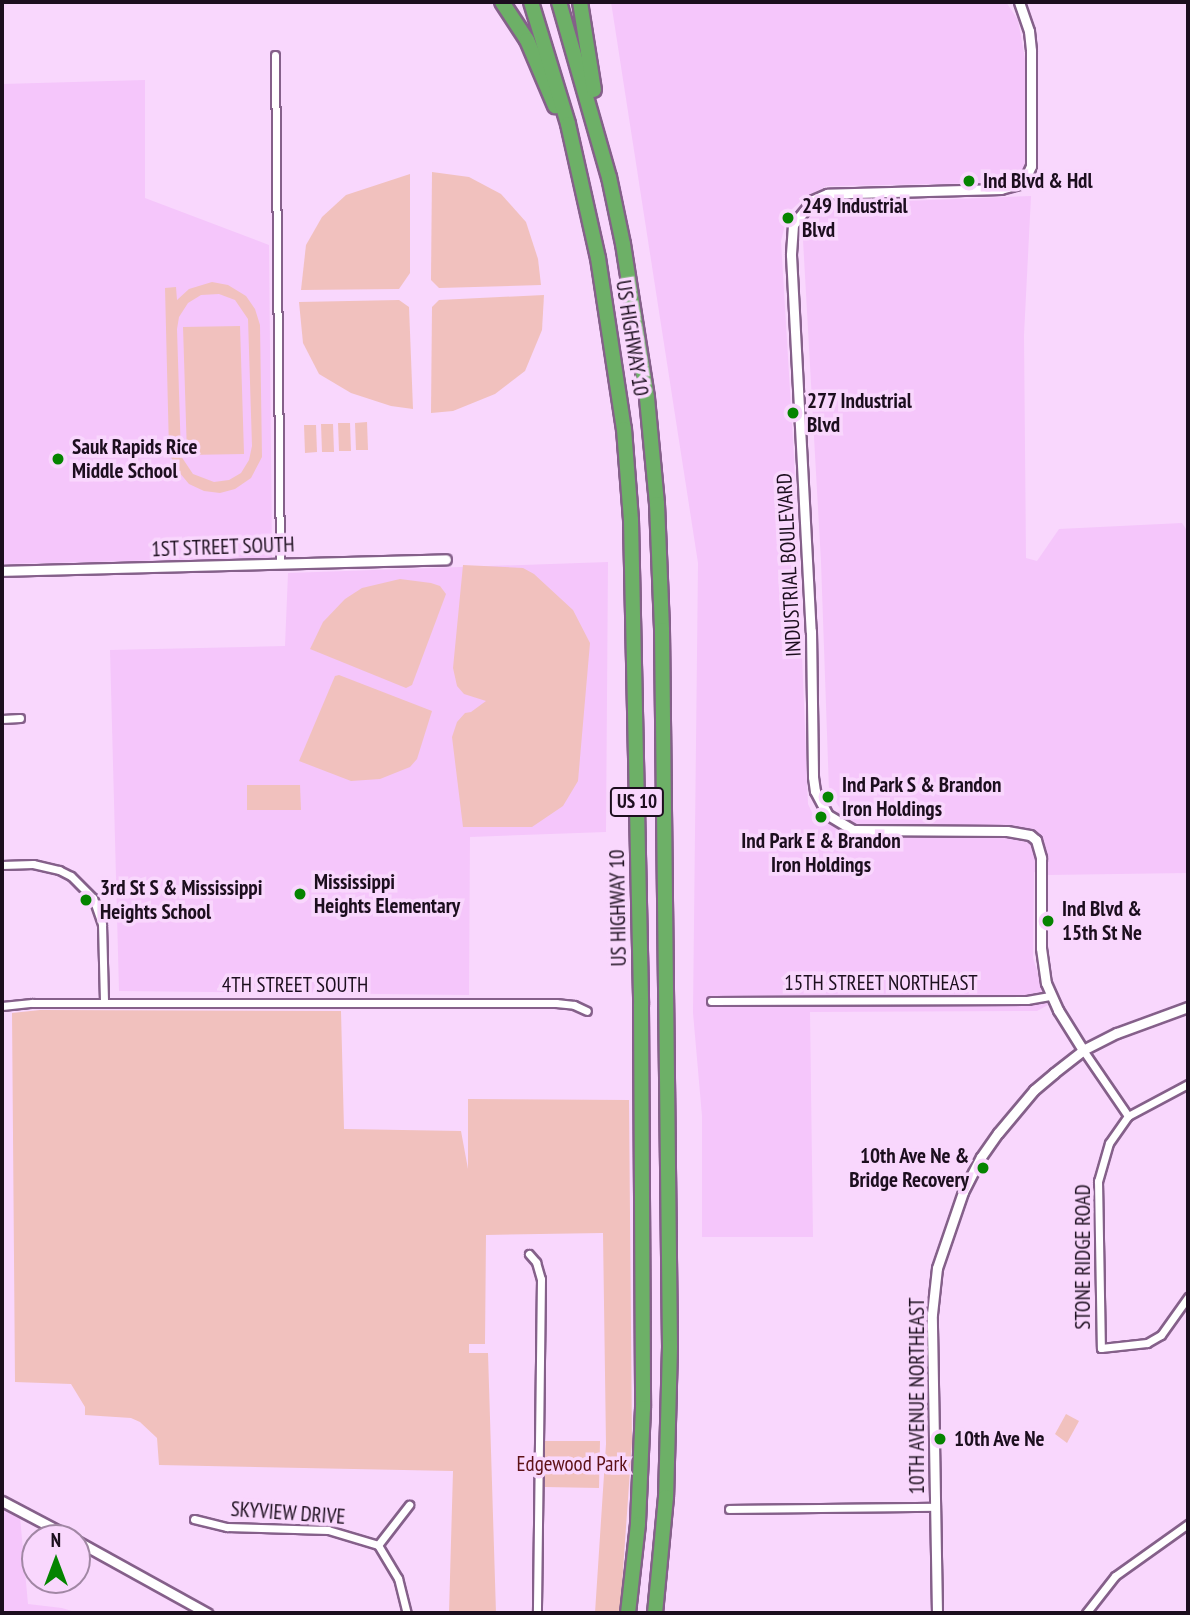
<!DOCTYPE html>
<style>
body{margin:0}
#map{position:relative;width:1190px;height:1615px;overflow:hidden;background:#f9d7fd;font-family:"PT Sans Narrow",sans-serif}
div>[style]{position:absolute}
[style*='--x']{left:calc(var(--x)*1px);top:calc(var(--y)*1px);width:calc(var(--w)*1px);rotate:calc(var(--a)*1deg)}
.built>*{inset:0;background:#f5c6fb}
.green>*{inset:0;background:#f1c1be}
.roads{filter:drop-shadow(2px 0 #85608a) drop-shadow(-2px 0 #85608a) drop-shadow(0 2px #85608a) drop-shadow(0 -2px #85608a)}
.minor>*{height:7px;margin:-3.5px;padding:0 3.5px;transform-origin:3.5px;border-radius:3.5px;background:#fff}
.tertiary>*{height:9px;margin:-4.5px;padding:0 4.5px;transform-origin:4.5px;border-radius:4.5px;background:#fff}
.motorway>*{height:14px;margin:-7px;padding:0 7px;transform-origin:7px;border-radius:7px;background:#6db067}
.dots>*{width:19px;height:19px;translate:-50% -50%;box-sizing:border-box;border:4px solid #f9d7fd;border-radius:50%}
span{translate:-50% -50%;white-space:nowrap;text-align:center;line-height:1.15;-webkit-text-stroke:7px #f9d7fd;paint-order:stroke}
.shield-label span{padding:2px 5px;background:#f9d7fd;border:2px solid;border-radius:5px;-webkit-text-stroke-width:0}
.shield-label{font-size:19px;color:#1c0e1e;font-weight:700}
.poi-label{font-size:21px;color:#1c0e1e;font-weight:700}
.left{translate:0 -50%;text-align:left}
.right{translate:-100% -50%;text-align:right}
.street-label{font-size:21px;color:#1c0e1e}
.park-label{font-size:21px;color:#5d1116}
.frame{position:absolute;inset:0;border:4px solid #1c0e1e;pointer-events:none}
.north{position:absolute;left:21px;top:1524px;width:70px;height:70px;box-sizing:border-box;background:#f9d7fd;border:2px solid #a187a4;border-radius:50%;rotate:0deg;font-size:19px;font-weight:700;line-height:28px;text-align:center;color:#1c0e1e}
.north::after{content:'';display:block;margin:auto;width:24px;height:32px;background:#058400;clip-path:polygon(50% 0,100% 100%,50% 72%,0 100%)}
</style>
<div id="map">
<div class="built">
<div style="clip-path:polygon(611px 2px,1006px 2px,1018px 20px,1025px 59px,1028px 163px,1022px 175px,1013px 182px,995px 183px,827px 186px,805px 197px,788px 213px,781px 241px,794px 457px,808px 804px,817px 823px,841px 810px,829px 791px,821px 562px,803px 240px,805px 223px,816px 210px,831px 204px,1031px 196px,1024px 335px,1026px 558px,1037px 561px,1059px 529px,1182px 523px,1188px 532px,1188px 873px,1048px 875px,1034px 872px,1033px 958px,1048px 1005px,1037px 1011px,810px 1012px,813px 1237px,702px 1237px,702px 1116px,693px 1013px,698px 563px)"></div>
<div style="clip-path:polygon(145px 80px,145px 198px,269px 245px,272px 558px,2px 564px,2px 84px)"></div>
<div style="clip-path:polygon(608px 562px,606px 832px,470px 837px,469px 995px,119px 991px,110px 650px,285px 646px,288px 573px)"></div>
<div style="clip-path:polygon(2px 1509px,20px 1517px,28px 1604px,62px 1608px,78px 1613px,2px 1613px)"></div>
</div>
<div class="green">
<div style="clip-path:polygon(432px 172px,469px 177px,501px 194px,526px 222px,538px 259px,541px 285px,439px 288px,431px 280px)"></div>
<div style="clip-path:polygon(410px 174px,410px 273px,399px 289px,301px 290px,306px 245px,322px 217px,346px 195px)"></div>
<div style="clip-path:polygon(evenodd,212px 282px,228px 285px,246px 296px,255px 309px,260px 325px,262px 457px,251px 478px,235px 489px,220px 493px,204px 491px,189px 484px,174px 466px,169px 450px,165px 288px,176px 287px,177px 300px,189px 289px,212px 282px,219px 294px,235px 300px,248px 319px,252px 446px,249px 460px,241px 473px,229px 480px,214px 482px,193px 474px,181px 456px,177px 329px,179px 317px,188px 303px,201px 295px,219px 294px)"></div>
<div style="clip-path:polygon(544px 295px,542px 330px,525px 371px,495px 394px,453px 411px,431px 413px,432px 307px,439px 300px)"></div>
<div style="clip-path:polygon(399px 300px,409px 307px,413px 409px,391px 406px,351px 393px,319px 374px,303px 343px,299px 302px)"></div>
<div style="clip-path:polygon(240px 326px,244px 454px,187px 455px,183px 327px)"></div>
<div style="clip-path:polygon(367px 422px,368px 450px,356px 450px,355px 423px)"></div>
<div style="clip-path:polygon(338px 423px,350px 423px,351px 451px,339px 451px)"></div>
<div style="clip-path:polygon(321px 424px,333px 424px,334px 452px,322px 452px)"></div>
<div style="clip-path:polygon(304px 425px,316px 425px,317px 452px,305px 453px)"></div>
<div style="clip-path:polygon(463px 565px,523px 568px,534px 574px,573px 610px,590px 643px,578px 781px,563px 806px,532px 827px,463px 827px,452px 737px,457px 722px,465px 713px,471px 712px,486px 701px,464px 694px,457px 686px,453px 668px)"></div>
<div style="clip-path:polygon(400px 579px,431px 583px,440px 586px,446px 594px,412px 685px,406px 688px,310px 649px,323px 622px,345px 599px,362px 588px)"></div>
<div style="clip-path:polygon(339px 675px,432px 711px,417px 759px,410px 767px,380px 779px,351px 781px,299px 761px,335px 676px)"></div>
<div style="clip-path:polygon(247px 785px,300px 785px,301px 810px,247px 810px)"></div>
<div style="clip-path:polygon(40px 1010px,341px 1011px,344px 1129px,461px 1131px,468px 1169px,468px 1099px,629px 1100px,632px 1442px,620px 1613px,595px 1613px,606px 1444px,603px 1233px,486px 1235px,485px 1344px,469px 1344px,469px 1353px,488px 1353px,496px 1613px,449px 1613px,453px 1471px,159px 1465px,157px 1438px,140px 1422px,131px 1418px,85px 1415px,85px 1407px,71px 1384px,15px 1382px,12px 1013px)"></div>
<div style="clip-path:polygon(1066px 1414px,1079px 1421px,1067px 1443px,1055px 1434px)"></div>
<div style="clip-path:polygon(545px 1441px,600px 1441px,599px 1488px,545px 1487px)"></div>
</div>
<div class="roads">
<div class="minor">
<div style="--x:275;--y:55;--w:508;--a:89.44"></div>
<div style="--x:2;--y:719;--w:18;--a:-3"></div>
<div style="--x:2;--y:865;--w:31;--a:-2"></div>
<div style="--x:33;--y:864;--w:27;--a:13"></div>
<div style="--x:59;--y:870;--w:13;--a:27"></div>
<div style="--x:71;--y:876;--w:31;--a:45"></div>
<div style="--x:93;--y:898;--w:28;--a:71"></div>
<div style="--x:102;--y:924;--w:78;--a:88.5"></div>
<div style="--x:711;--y:1001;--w:316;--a:-0.2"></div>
<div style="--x:1027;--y:1000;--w:23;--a:-10"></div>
<div style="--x:2;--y:1006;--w:30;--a:-6"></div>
<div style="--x:32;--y:1003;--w:524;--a:0"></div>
<div style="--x:556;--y:1003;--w:18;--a:6"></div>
<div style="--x:574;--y:1005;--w:14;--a:25"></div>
<div style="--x:1083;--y:1050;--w:80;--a:55.7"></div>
<div style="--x:1188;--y:1084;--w:68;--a:151.9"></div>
<div style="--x:1128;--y:1116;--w:33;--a:125"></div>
<div style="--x:1109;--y:1143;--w:40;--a:106"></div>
<div style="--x:1098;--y:1181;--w:167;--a:89"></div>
<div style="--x:1101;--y:1348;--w:46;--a:-6.2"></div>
<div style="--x:1147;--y:1343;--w:16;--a:-30"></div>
<div style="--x:1161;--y:1335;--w:47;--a:-54.6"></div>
<div style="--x:529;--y:1254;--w:11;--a:49"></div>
<div style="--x:536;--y:1262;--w:18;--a:74"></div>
<div style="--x:541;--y:1279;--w:334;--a:90.7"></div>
<div style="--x:729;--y:1509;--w:206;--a:-0.6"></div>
<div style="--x:194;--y:1519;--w:34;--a:14"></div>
<div style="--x:227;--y:1527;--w:101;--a:1.7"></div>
<div style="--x:328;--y:1530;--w:52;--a:16.7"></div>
<div style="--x:378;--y:1545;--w:39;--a:59"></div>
<div style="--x:398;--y:1578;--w:36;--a:76"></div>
<div style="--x:378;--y:1545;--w:51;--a:-52.2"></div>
<div style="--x:1086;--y:1613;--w:47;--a:-51.9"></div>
<div style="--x:1115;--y:1576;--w:90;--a:-35.5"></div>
</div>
<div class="tertiary">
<div style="--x:1019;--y:2;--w:31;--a:71"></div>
<div style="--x:1029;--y:31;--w:20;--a:84"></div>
<div style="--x:1031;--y:51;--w:115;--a:90"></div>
<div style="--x:1031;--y:166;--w:19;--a:115"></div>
<div style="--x:1023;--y:183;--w:23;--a:165"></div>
<div style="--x:1001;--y:189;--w:174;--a:178.4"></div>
<div style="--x:827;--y:194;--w:15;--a:157"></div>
<div style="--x:813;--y:200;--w:32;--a:129"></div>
<div style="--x:793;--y:225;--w:30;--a:94"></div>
<div style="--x:791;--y:255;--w:377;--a:87"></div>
<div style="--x:811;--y:631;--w:146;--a:89.2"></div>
<div style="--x:813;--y:777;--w:14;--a:82"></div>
<div style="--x:815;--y:791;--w:27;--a:62"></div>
<div style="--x:828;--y:815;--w:29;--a:31"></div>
<div style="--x:853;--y:830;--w:154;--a:0.4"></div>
<div style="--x:1007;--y:831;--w:23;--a:10"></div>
<div style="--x:1030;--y:835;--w:8;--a:40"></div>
<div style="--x:1036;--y:840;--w:19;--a:74"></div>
<div style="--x:1041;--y:858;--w:90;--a:90"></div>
<div style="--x:1041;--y:948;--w:35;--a:82"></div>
<div style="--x:1046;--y:983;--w:30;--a:66"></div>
<div style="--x:1058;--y:1010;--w:47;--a:58"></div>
<div style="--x:2;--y:571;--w:444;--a:-1.5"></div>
<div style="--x:2;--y:1501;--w:79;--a:27.9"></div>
<div style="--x:77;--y:1541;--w:149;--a:29"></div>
<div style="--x:937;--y:1613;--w:299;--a:-91"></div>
<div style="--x:932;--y:1314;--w:46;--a:-83.8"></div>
<div style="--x:937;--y:1268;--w:80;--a:-71.1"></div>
<div style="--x:963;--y:1192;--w:39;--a:-63"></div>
<div style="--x:981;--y:1157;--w:29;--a:-55"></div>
<div style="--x:998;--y:1133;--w:56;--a:-50.1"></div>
<div style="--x:1034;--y:1090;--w:26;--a:-40"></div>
<div style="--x:1054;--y:1073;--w:37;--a:-38"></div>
<div style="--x:1083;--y:1050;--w:38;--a:-27"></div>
<div style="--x:1117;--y:1033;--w:76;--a:-20.1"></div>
</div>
<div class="motorway">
<div style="--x:502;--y:2;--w:45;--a:56.7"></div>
<div style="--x:527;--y:40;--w:72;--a:67"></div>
<div style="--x:531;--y:2;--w:127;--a:73.1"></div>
<div style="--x:568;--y:124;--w:137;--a:77.4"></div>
<div style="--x:598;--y:258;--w:173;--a:81.4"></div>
<div style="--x:624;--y:429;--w:91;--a:85.6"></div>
<div style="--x:631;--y:520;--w:485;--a:88.8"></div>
<div style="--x:641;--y:1005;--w:403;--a:89.7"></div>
<div style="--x:643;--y:1408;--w:116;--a:92.5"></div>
<div style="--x:638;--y:1524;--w:90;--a:96.4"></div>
<div style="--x:559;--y:2;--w:182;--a:74.1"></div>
<div style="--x:609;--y:177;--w:68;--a:78.2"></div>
<div style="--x:623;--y:244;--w:156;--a:81.1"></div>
<div style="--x:647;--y:398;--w:106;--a:84.6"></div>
<div style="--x:657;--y:504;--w:126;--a:87.7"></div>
<div style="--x:662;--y:630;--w:717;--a:89.36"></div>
<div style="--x:670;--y:1347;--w:150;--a:91.5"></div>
<div style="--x:666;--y:1497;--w:117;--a:95.4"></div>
<div style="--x:580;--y:2;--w:89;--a:81"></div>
</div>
</div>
<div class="dots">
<div style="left:969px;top:181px;background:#058400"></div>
<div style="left:788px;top:218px;background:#058400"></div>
<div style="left:793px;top:413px;background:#058400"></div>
<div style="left:58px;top:459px;background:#058400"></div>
<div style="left:828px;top:797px;background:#058400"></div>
<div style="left:821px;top:817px;background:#058400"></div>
<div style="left:300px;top:894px;background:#058400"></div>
<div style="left:86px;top:900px;background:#058400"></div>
<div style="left:1048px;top:921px;background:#058400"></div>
<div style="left:983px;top:1168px;background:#058400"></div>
<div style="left:940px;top:1439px;background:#058400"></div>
</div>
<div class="shield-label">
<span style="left:637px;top:802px">US 10</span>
</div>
<div class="poi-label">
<span class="left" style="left:983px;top:181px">Ind Blvd &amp; Hdl</span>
<span class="left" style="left:802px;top:218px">249 Industrial<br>Blvd</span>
<span class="left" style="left:807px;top:413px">277 Industrial<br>Blvd</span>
<span class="left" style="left:72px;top:459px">Sauk Rapids Rice<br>Middle School</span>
<span class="left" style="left:842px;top:797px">Ind Park S &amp; Brandon<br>Iron Holdings</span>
<span style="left:821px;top:853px">Ind Park E &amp; Brandon<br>Iron Holdings</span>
<span class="left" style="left:314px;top:894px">Mississippi<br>Heights Elementary</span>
<span class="left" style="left:100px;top:900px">3rd St S &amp; Mississippi<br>Heights School</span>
<span class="left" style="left:1062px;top:921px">Ind Blvd &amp;<br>15th St Ne</span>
<span class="right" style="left:969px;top:1168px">10th Ave Ne &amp;<br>Bridge Recovery</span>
<span class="left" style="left:954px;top:1439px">10th Ave Ne</span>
</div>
<div class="street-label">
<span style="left:632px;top:338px;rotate:81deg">US HIGHWAY 10</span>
<span style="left:223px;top:547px;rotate:-2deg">1ST STREET SOUTH</span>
<span style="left:789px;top:565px;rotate:-93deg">INDUSTRIAL BOULEVARD</span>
<span style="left:618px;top:908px;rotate:-91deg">US HIGHWAY 10</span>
<span style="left:881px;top:983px">15TH STREET NORTHEAST</span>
<span style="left:295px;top:985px">4TH STREET SOUTH</span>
<span style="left:1083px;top:1257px;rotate:-90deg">STONE RIDGE ROAD</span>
<span style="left:917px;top:1396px;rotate:-90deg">10TH AVENUE NORTHEAST</span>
<span style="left:288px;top:1513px;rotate:4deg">SKYVIEW DRIVE</span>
</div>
<div class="park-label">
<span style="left:572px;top:1464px">Edgewood Park</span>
</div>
<div class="frame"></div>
<div class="north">N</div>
</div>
